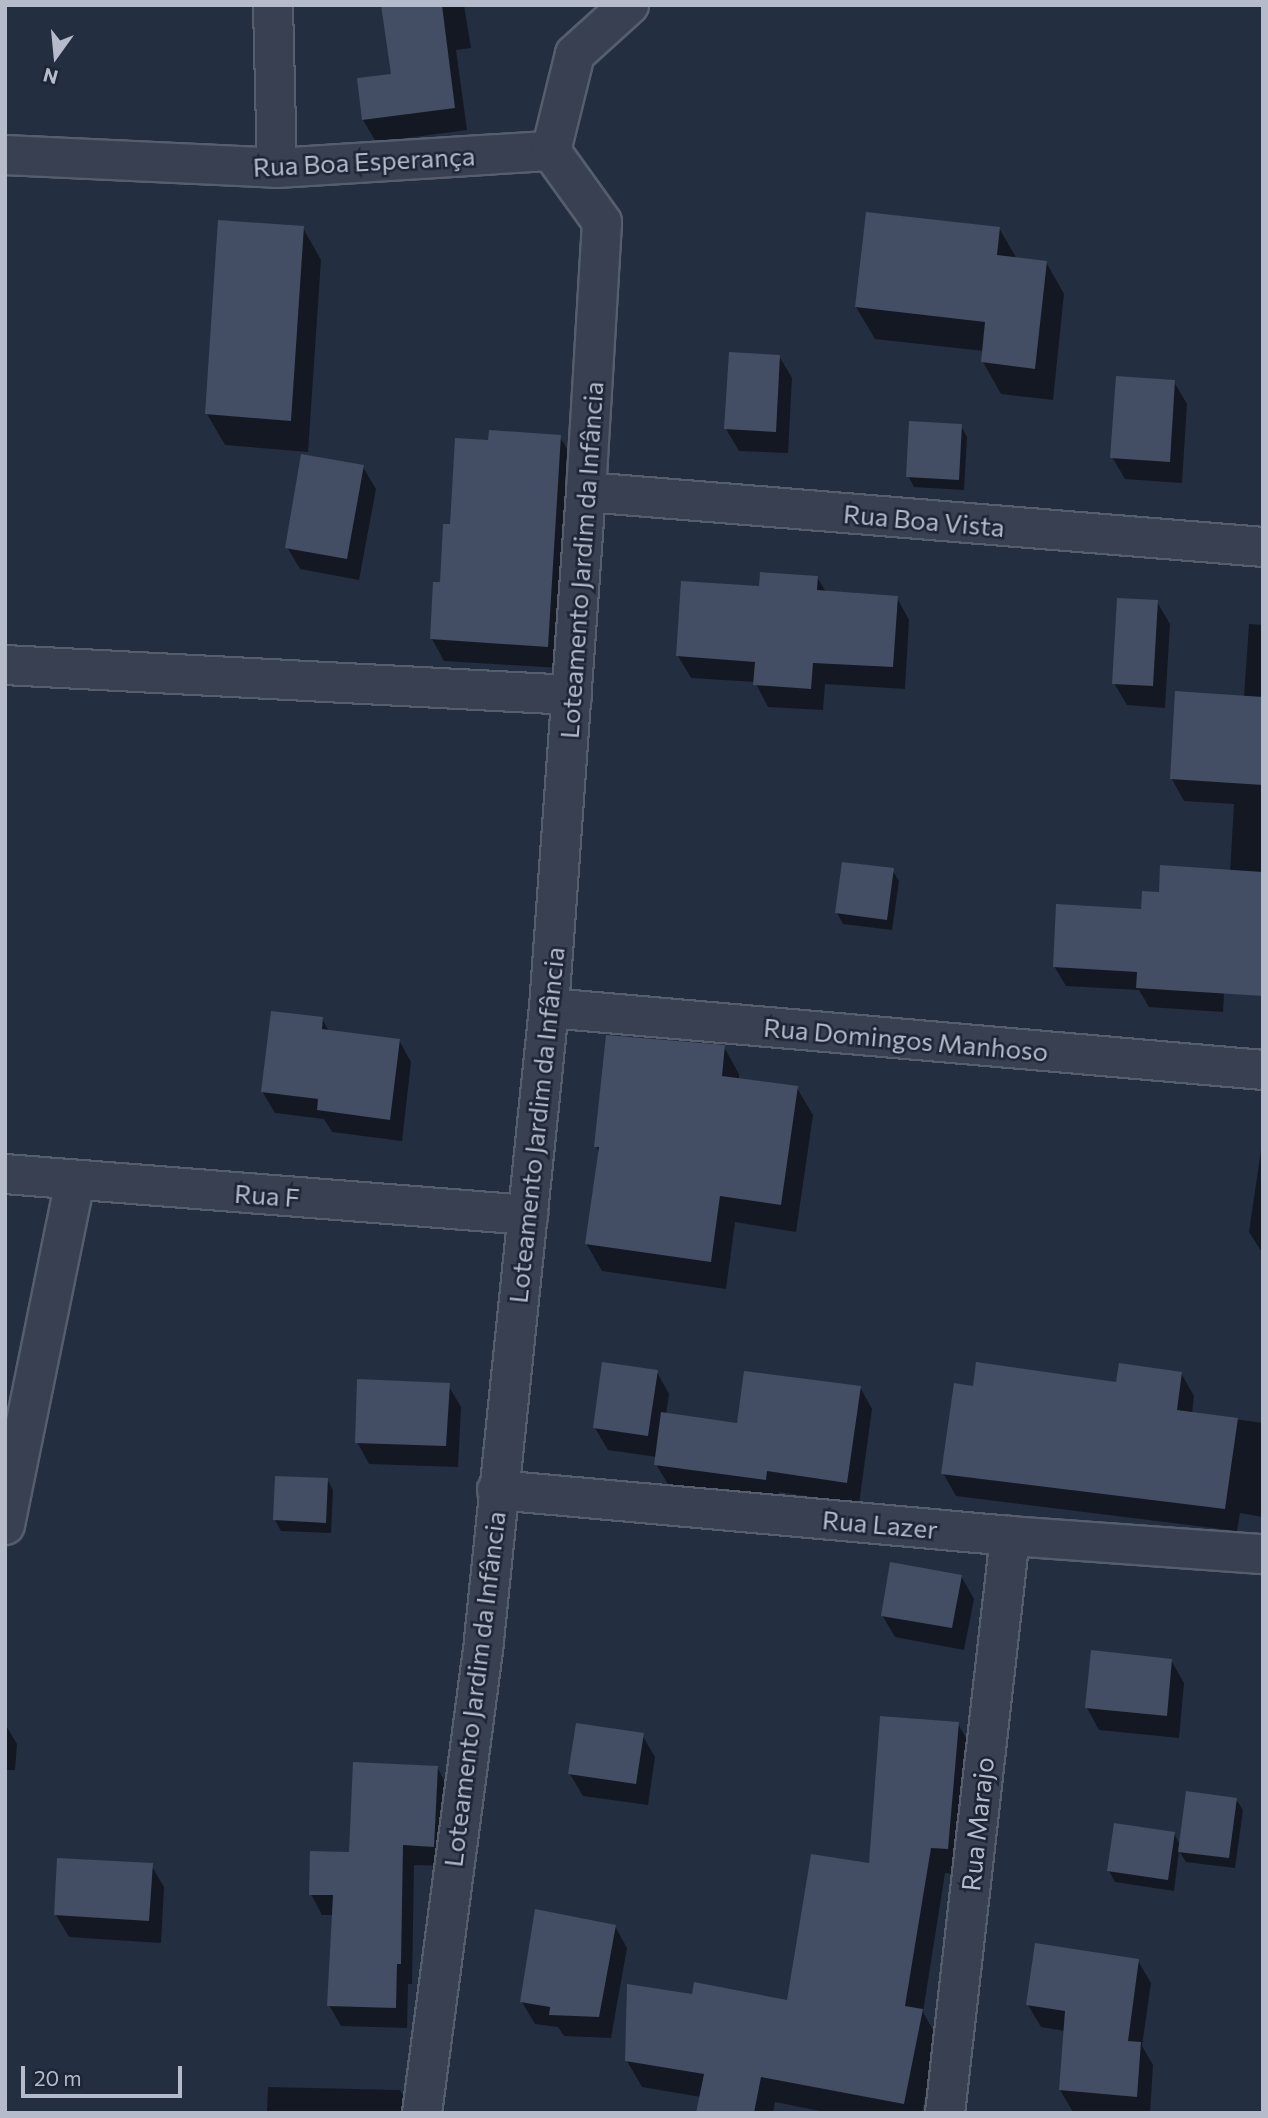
<!DOCTYPE html>
<meta charset="utf-8">
<style>
body{margin:0}
#map{position:relative;width:1268px;height:2118px;overflow:hidden;background:#242e41;font-family:Commissioner,sans-serif}
div>[style]{position:absolute}
[style*='--x']{left:calc(var(--x)*1px);top:calc(var(--y)*1px);width:calc(var(--w)*1px);rotate:calc(var(--a)*1deg)}
.shadow>*{inset:0;background:#0007}
.building>*{inset:0;background:#434d63}
.roads{filter:drop-shadow(2px 0 #565e6e) drop-shadow(-2px 0 #565e6e) drop-shadow(0 2px #565e6e) drop-shadow(0 -2px #565e6e)}
.street>*{height:38px;margin:-19px;padding:0 19px;transform-origin:19px;border-radius:19px;background:#394051}
span{translate:-50% -50%;white-space:nowrap;text-align:center;line-height:1.15;-webkit-text-stroke:5px #1d2536;paint-order:stroke}
.street-label{font-size:26px;color:#b5bbcb}
.frame{position:absolute;inset:0;border:7px solid #b5bbcb;pointer-events:none}
.north{position:absolute;left:21px;top:21px;width:70px;height:70px;-webkit-text-stroke:5px #1d2536;paint-order:stroke;rotate:195deg;font-size:19px;font-weight:700;line-height:28px;text-align:center;color:#b5bbcb}
.north::after{content:'';display:block;margin:auto;width:24px;height:32px;background:#b5bbcb;clip-path:polygon(50% 0,100% 100%,50% 72%,0 100%)}
.scale{position:absolute;left:21px;top:2066px;width:161px;height:32px;box-sizing:border-box;border:4px solid #b5bbcb;border-top:0;padding-left:9px;font-size:21px;line-height:24px;white-space:nowrap;color:#b5bbcb;-webkit-text-stroke:5px #1d2536;paint-order:stroke}
</style>
<div id="map">
<div class="shadow">
<div style="clip-path:polygon(383px 5px,464px 5px,471px 48px,456px 50px,467px 130px,376px 142px,363px 120px,393px 76px)"></div>
<div style="clip-path:polygon(303px 228px,321px 260px,308px 452px,225px 445px,207px 414px)"></div>
<div style="clip-path:polygon(999px 228px,1017px 259px,1046px 262px,1064px 294px,1053px 400px,1001px 394px,983px 362px,984px 351px,875px 339px,856px 307px)"></div>
<div style="clip-path:polygon(779px 356px,792px 378px,788px 453px,739px 451px,726px 429px)"></div>
<div style="clip-path:polygon(1174px 382px,1187px 404px,1182px 483px,1125px 479px,1112px 457px)"></div>
<div style="clip-path:polygon(961px 426px,967px 437px,964px 490px,914px 487px,908px 476px)"></div>
<div style="clip-path:polygon(560px 437px,573px 459px,560px 668px,444px 661px,432px 639px,451px 526px,489px 442px)"></div>
<div style="clip-path:polygon(363px 467px,376px 489px,359px 580px,300px 569px,287px 547px)"></div>
<div style="clip-path:polygon(817px 577px,826px 592px,897px 598px,909px 620px,905px 689px,825px 684px,823px 710px,768px 707px,755px 682px,691px 678px,678px 656px,761px 588px)"></div>
<div style="clip-path:polygon(1157px 602px,1170px 624px,1165px 708px,1127px 705px,1114px 683px)"></div>
<div style="clip-path:polygon(1249px 624px,1263px 625px,1263px 912px,1230px 890px,1223px 1012px,1149px 1007px,1139px 990px,1066px 986px,1054px 966px,1142px 911px,1160px 894px,1229px 889px,1234px 804px,1184px 801px,1172px 779px,1244px 697px)"></div>
<div style="clip-path:polygon(892px 870px,899px 881px,892px 930px,843px 924px,837px 913px)"></div>
<div style="clip-path:polygon(322px 1019px,329px 1031px,399px 1040px,411px 1062px,402px 1141px,332px 1132px,324px 1119px,275px 1113px,262px 1091px)"></div>
<div style="clip-path:polygon(724px 1047px,739px 1074px,739px 1080px,797px 1088px,813px 1115px,796px 1232px,735px 1222px,726px 1289px,602px 1271px,586px 1243px,600px 1153px,596px 1146px)"></div>
<div style="clip-path:polygon(1263px 1136px,1263px 1254px,1249px 1232px)"></div>
<div style="clip-path:polygon(657px 1372px,669px 1394px,666px 1415px,738px 1425px,860px 1387px,872px 1409px,859px 1504px,779px 1492px,778px 1501px,669px 1486px,656px 1464px,657px 1457px,608px 1450px,595px 1428px)"></div>
<div style="clip-path:polygon(1181px 1373px,1194px 1396px,1192px 1413px,1263px 1423px,1263px 1517px,1240px 1513px,1237px 1531px,956px 1496px,943px 1473px,974px 1388px,1117px 1384px)"></div>
<div style="clip-path:polygon(448px 1385px,461px 1407px,458px 1467px,369px 1464px,357px 1442px)"></div>
<div style="clip-path:polygon(327px 1479px,333px 1490px,331px 1533px,281px 1531px,275px 1520px)"></div>
<div style="clip-path:polygon(961px 1576px,974px 1599px,964px 1650px,895px 1637px,882px 1615px)"></div>
<div style="clip-path:polygon(1171px 1660px,1184px 1683px,1179px 1738px,1099px 1730px,1087px 1708px)"></div>
<div style="clip-path:polygon(5px 1724px,17px 1744px,15px 1770px,5px 1770px)"></div>
<div style="clip-path:polygon(958px 1724px,973px 1750px,963px 1875px,945px 1873px,923px 2012px,937px 2037px,922px 2113px,830px 2113px,775px 2102px,773px 2113px,698px 2113px,701px 2097px,642px 2087px,627px 2061px,693px 1996px,789px 2002px)"></div>
<div style="clip-path:polygon(642px 1735px,655px 1757px,648px 1805px,583px 1796px,570px 1774px)"></div>
<div style="clip-path:polygon(437px 1767px,448px 1788px,445px 1866px,414px 1865px,412px 1984px,408px 1984px,407px 2028px,341px 2026px,329px 2005px,333px 1915px,322px 1915px,311px 1894px)"></div>
<div style="clip-path:polygon(1236px 1799px,1243px 1810px,1235px 1868px,1186px 1862px,1179px 1851px,1174px 1891px,1115px 1882px,1109px 1871px,1174px 1833px,1180px 1845px)"></div>
<div style="clip-path:polygon(151px 1865px,164px 1887px,161px 1943px,69px 1937px,56px 1915px)"></div>
<div style="clip-path:polygon(615px 1926px,627px 1948px,611px 2038px,564px 2036px,558px 2027px,535px 2024px,522px 2002px)"></div>
<div style="clip-path:polygon(1138px 1961px,1151px 1983px,1142px 2046px,1153px 2065px,1150px 2113px,1073px 2112px,1060px 2090px,1065px 2031px,1041px 2027px,1028px 2005px)"></div>
<div style="clip-path:polygon(268px 2087px,400px 2090px,413px 2113px,267px 2113px)"></div>
</div>
<div class="building">
<div style="clip-path:polygon(381px 5px,442px 5px,455px 108px,362px 120px,357px 78px,391px 74px)"></div>
<div style="clip-path:polygon(866px 212px,1000px 227px,997px 255px,1047px 261px,1035px 369px,981px 362px,985px 322px,855px 307px)"></div>
<div style="clip-path:polygon(218px 220px,304px 226px,291px 421px,205px 414px)"></div>
<div style="clip-path:polygon(729px 352px,780px 355px,776px 432px,724px 429px)"></div>
<div style="clip-path:polygon(1116px 376px,1175px 380px,1170px 462px,1110px 458px)"></div>
<div style="clip-path:polygon(909px 421px,962px 424px,959px 480px,906px 477px)"></div>
<div style="clip-path:polygon(489px 430px,561px 435px,548px 647px,430px 639px,433px 582px,440px 582px,443px 524px,450px 524px,455px 438px,488px 440px)"></div>
<div style="clip-path:polygon(301px 454px,364px 465px,347px 559px,285px 548px)"></div>
<div style="clip-path:polygon(760px 572px,818px 576px,817px 590px,898px 596px,893px 667px,813px 663px,811px 689px,753px 685px,755px 662px,676px 656px,681px 581px,759px 586px)"></div>
<div style="clip-path:polygon(1117px 598px,1158px 600px,1153px 686px,1112px 684px)"></div>
<div style="clip-path:polygon(1175px 691px,1263px 697px,1263px 785px,1170px 779px)"></div>
<div style="clip-path:polygon(842px 862px,894px 868px,887px 920px,835px 913px)"></div>
<div style="clip-path:polygon(1160px 865px,1263px 872px,1263px 996px,1136px 988px,1137px 972px,1053px 967px,1056px 904px,1141px 909px,1142px 891px,1159px 892px)"></div>
<div style="clip-path:polygon(271px 1011px,323px 1017px,322px 1029px,400px 1039px,390px 1120px,317px 1110px,318px 1099px,261px 1092px)"></div>
<div style="clip-path:polygon(606px 1035px,725px 1045px,722px 1076px,798px 1086px,781px 1205px,720px 1196px,711px 1262px,585px 1244px,599px 1147px,594px 1147px)"></div>
<div style="clip-path:polygon(602px 1362px,658px 1370px,648px 1436px,593px 1428px)"></div>
<div style="clip-path:polygon(976px 1362px,1116px 1382px,1119px 1363px,1182px 1372px,1177px 1410px,1238px 1418px,1225px 1509px,941px 1474px,954px 1383px,973px 1386px)"></div>
<div style="clip-path:polygon(744px 1371px,861px 1386px,847px 1483px,767px 1471px,766px 1480px,654px 1465px,661px 1412px,737px 1423px)"></div>
<div style="clip-path:polygon(357px 1379px,450px 1383px,446px 1446px,355px 1443px)"></div>
<div style="clip-path:polygon(275px 1476px,328px 1478px,326px 1523px,273px 1520px)"></div>
<div style="clip-path:polygon(890px 1562px,962px 1575px,952px 1628px,881px 1616px)"></div>
<div style="clip-path:polygon(1091px 1650px,1172px 1659px,1167px 1716px,1085px 1708px)"></div>
<div style="clip-path:polygon(880px 1716px,959px 1722px,948px 1849px,931px 1848px,905px 2006px,923px 2009px,904px 2104px,761px 2077px,754px 2113px,696px 2113px,704px 2074px,625px 2061px,627px 1984px,692px 1994px,694px 1982px,787px 2000px,811px 1854px,869px 1863px)"></div>
<div style="clip-path:polygon(576px 1723px,644px 1733px,636px 1784px,568px 1774px)"></div>
<div style="clip-path:polygon(353px 1762px,438px 1766px,434px 1847px,403px 1845px,401px 1964px,397px 1964px,396px 2008px,327px 2006px,333px 1895px,309px 1895px,310px 1851px,349px 1852px)"></div>
<div style="clip-path:polygon(1186px 1791px,1237px 1798px,1229px 1858px,1178px 1852px)"></div>
<div style="clip-path:polygon(1114px 1823px,1175px 1832px,1168px 1880px,1107px 1871px)"></div>
<div style="clip-path:polygon(57px 1858px,153px 1863px,149px 1921px,54px 1915px)"></div>
<div style="clip-path:polygon(535px 1909px,616px 1925px,599px 2017px,549px 2015px,550px 2007px,520px 2002px)"></div>
<div style="clip-path:polygon(1035px 1943px,1139px 1959px,1128px 2041px,1141px 2042px,1137px 2097px,1059px 2090px,1065px 2011px,1026px 2005px)"></div>
</div>
<div class="roads">
<div class="street">
<div style="--x:273;--y:5;--w:163;--a:88.6"></div>
<div style="--x:5;--y:155;--w:272;--a:2.7"></div>
<div style="--x:277;--y:168;--w:275;--a:-3.6"></div>
<div style="--x:551;--y:151;--w:100;--a:-76.1"></div>
<div style="--x:575;--y:54;--w:73;--a:-42.2"></div>
<div style="--x:586;--y:492;--w:679;--a:4.64"></div>
<div style="--x:5;--y:665;--w:568;--a:3.03"></div>
<div style="--x:549;--y:1008;--w:717;--a:4.96"></div>
<div style="--x:5;--y:1174;--w:525;--a:4.48"></div>
<div style="--x:497;--y:1490;--w:515;--a:5.12"></div>
<div style="--x:1010;--y:1536;--w:254;--a:4.1"></div>
<div style="--x:5;--y:1525;--w:352;--a:-78.5"></div>
<div style="--x:422;--y:2113;--w:477;--a:-82.5"></div>
<div style="--x:484;--y:1640;--w:635;--a:-84.13"></div>
<div style="--x:549;--y:1008;--w:517;--a:-85.9"></div>
<div style="--x:586;--y:492;--w:270;--a:-86.6"></div>
<div style="--x:602;--y:222;--w:87;--a:-125.7"></div>
<div style="--x:945;--y:2113;--w:581;--a:-83.57"></div>
</div>
</div>
<div class="street-label">
<span style="left:364px;top:161px;rotate:-3deg">Rua Boa Esperança</span>
<span style="left:924px;top:520px;rotate:5deg">Rua Boa Vista</span>
<span style="left:581px;top:560px;rotate:-86deg">Loteamento Jardim da Infância</span>
<span style="left:906px;top:1039px;rotate:5deg">Rua Domingos Manhoso</span>
<span style="left:536px;top:1125px;rotate:-84deg">Loteamento Jardim da Infância</span>
<span style="left:267px;top:1195px;rotate:4deg">Rua F</span>
<span style="left:880px;top:1524px;rotate:5deg">Rua Lazer</span>
<span style="left:474px;top:1689px;rotate:-83deg">Loteamento Jardim da Infância</span>
<span style="left:977px;top:1824px;rotate:-84deg">Rua Marajo</span>
</div>
<div class="frame"></div>
<div class="north">N</div>
<div class="scale">20 m</div>
</div>
